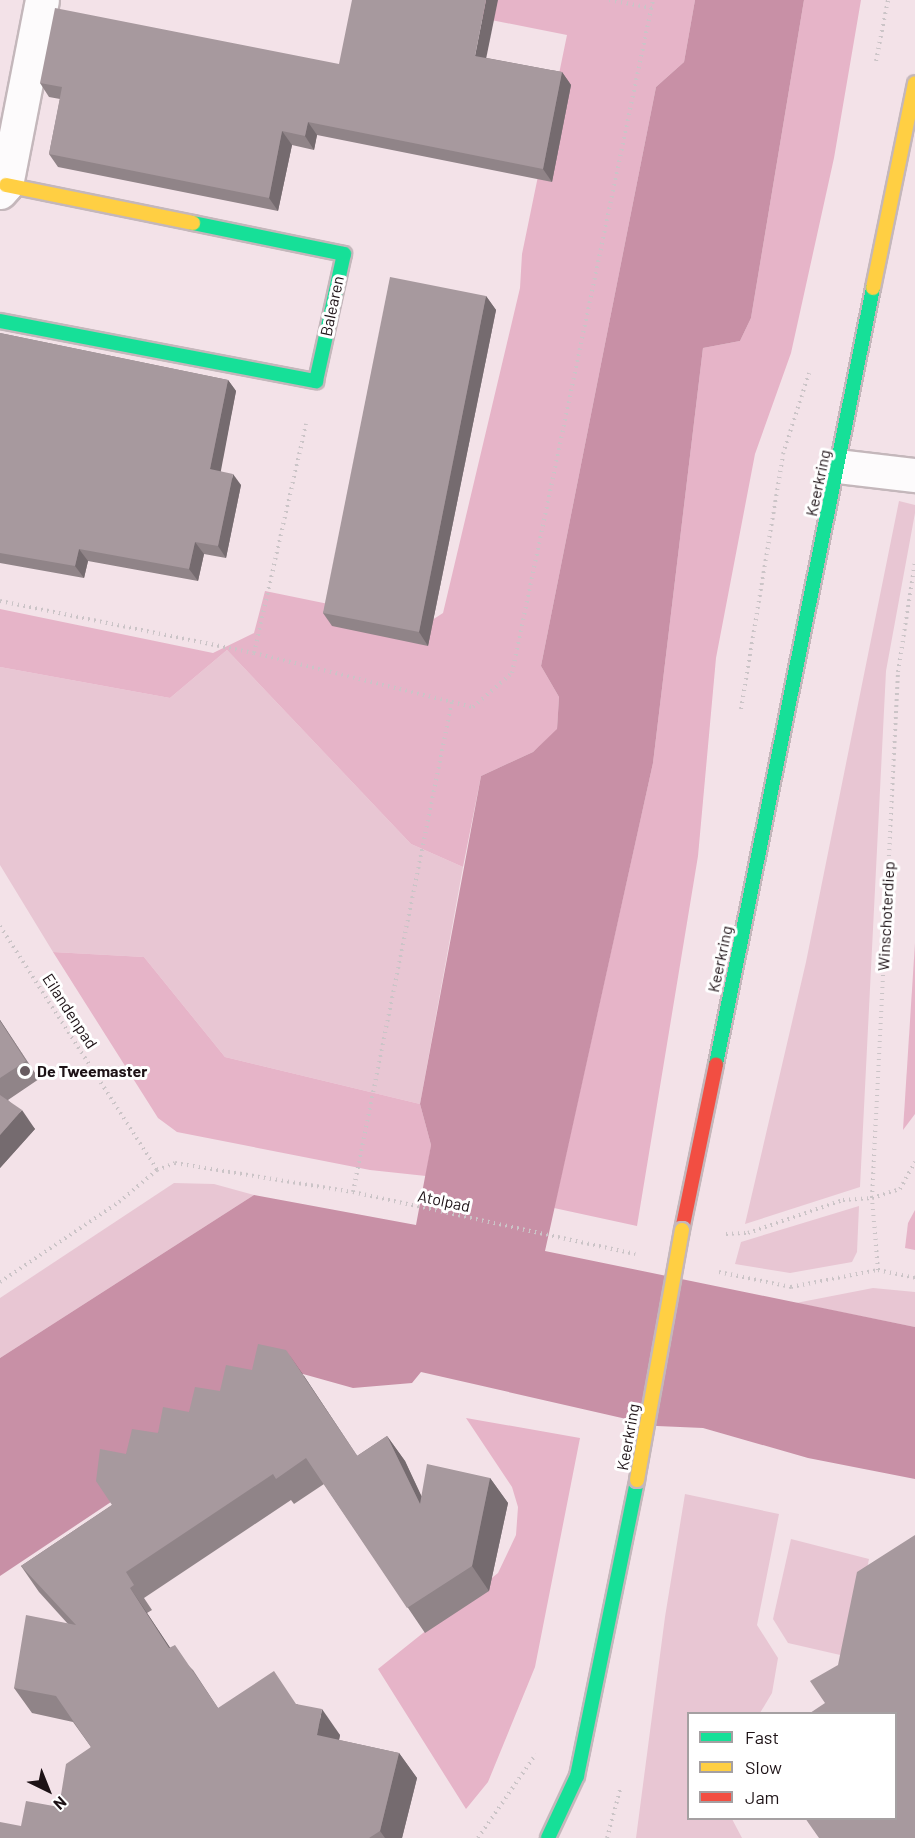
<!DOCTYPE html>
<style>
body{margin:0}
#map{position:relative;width:915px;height:1838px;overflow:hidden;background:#f3e2e8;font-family:Barlow,sans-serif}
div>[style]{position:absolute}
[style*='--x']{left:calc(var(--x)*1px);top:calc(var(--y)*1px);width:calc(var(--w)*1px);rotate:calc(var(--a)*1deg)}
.green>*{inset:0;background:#e8c6d3}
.forest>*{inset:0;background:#e6b4c8}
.water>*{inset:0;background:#c890a6}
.path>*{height:4px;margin-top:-2px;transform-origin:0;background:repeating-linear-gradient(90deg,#cbc4c7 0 1.5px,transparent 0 6px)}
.roads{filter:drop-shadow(2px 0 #c4b7bb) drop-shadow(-2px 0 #c4b7bb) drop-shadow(0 2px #c4b7bb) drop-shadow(0 -2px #c4b7bb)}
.street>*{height:33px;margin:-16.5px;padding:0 16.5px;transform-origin:16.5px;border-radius:16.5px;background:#fdfbfc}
.fast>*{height:14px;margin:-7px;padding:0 7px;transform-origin:7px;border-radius:7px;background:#16e098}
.slow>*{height:14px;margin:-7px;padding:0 7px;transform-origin:7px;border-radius:7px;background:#ffcf43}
.jam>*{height:14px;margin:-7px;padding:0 7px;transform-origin:7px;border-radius:7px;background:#f24e42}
.bridges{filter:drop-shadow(2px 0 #c4b7bb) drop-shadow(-2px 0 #c4b7bb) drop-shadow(0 2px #c4b7bb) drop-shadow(0 -2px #c4b7bb)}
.slow-bridge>*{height:14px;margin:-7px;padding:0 7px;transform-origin:7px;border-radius:7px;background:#ffcf43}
.wall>*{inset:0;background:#908488}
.shaded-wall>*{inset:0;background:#756b6f}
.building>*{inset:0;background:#a7999e}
.dots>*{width:16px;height:16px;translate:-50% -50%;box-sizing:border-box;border:3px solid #fff;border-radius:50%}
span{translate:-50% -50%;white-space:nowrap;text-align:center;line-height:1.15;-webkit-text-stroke:6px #fff;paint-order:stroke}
.street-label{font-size:16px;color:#1d1216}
.poi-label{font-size:16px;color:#1d1216;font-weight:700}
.left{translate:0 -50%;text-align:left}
.legend{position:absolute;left:687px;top:1712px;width:210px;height:108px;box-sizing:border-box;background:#fff;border:2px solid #a5a0a2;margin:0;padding:8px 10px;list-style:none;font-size:18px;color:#1d1216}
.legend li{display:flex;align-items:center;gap:12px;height:30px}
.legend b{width:30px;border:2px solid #a5a0a2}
.north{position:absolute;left:18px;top:1760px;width:60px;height:60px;-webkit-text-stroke:4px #fff;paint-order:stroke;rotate:137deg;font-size:16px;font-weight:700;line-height:24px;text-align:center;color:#1d1216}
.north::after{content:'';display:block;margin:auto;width:21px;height:27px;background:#1d1216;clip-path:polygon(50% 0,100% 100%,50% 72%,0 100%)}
</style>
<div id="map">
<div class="green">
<div style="clip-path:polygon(899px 501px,915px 505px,915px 513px,886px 671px,860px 1187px,745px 1224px,806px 962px)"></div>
<div style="clip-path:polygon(227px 650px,411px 844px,463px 867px,420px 1104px,225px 1057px,144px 957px,53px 952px,0 865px,0 667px,170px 698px)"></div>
<div style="clip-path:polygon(174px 1183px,214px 1184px,254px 1195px,0 1358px,0 1298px)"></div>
<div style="clip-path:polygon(859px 1206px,857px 1252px,852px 1262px,790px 1273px,735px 1264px,741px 1242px)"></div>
<div style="clip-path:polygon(873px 1288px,915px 1292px,915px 1327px,796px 1303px)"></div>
<div style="clip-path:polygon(685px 1494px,779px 1514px,757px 1625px,778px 1658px,772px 1693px,760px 1713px,688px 1714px,688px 1818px,732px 1819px,742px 1838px,636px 1838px,665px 1617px)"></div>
<div style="clip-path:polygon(791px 1539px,869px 1559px,849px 1657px,788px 1643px,773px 1619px)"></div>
</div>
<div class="forest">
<div style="clip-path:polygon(390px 0,695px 0,684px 62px,656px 87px,541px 666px,559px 697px,557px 730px,533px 752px,481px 776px,463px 867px,411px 844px,227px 650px,170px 698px,0 667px,0 609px,213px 653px,254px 633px,265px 591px,426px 624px,443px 613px,520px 288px,522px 254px,567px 35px)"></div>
<div style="clip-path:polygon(804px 0,861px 0,834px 158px,791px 353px,755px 454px,716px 658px,698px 856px,637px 1226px,554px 1208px,653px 763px,703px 348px,740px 341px,751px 318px)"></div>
<div style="clip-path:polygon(915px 943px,915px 1114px,903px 1130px)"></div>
<div style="clip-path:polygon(53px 952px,144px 957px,225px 1057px,420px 1104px,431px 1145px,426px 1176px,370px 1170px,177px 1132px,158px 1118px)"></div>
<div style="clip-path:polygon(915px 1210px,915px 1250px,905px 1248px,908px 1223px)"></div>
<div style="clip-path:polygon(466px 1418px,580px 1438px,535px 1667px,488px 1782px,466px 1809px,378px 1669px,498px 1573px,516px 1535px,518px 1507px,512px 1487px)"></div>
</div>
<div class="water">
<div style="clip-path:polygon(695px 0,804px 0,751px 318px,740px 341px,703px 348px,653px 763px,545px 1251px,915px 1327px,915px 1479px,808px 1458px,703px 1428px,657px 1426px,421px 1372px,412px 1383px,353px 1388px,303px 1374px,0 1576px,0 1358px,254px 1195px,416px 1225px,431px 1145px,420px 1104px,481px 776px,533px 752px,557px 729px,559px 697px,541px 666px,656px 87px,684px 62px)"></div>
</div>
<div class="path">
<div style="--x:609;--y:0;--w:44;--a:10.5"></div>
<div style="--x:876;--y:61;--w:62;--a:-78.9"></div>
<div style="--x:0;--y:601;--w:259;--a:11.6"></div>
<div style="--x:254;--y:653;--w:235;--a:-77.2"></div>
<div style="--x:254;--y:653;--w:226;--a:13.9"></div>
<div style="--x:473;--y:707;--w:52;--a:-41.1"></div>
<div style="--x:512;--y:673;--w:688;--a:-78.17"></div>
<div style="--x:741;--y:709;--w:258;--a:-80.6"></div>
<div style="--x:783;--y:454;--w:85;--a:-72.2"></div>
<div style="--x:0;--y:926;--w:290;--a:57.2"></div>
<div style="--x:353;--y:1192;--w:500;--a:-78.6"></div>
<div style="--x:726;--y:1234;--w:22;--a:-3"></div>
<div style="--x:748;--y:1233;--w:101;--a:-19.2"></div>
<div style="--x:843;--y:1200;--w:29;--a:-4"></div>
<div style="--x:872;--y:1198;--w:29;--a:-18"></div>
<div style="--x:900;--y:1189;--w:31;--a:-61"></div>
<div style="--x:878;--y:1270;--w:72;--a:-94.8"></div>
<div style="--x:872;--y:1198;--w:527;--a:-87.17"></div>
<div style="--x:898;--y:672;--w:111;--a:-81.2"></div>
<div style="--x:719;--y:1272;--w:74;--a:11.8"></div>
<div style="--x:791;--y:1287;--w:89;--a:-11.1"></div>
<div style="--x:878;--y:1270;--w:38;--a:12"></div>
<div style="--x:0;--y:1282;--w:143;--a:-33.9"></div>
<div style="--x:119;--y:1202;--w:50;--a:-40.1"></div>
<div style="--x:157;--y:1170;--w:19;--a:-21"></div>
<div style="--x:175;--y:1163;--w:180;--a:9.3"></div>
<div style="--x:353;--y:1192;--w:289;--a:12.4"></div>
<div style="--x:478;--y:1838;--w:102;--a:-55.4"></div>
<div style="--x:607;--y:1838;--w:50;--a:-74.8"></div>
</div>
<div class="roads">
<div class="street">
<div style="--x:0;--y:192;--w:9;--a:-49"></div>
<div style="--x:6;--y:185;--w:188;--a:-79"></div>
<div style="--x:838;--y:466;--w:78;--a:6.7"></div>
</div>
<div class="fast">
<div style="--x:0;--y:321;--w:322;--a:10.8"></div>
<div style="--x:316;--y:381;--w:130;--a:-77.6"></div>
<div style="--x:344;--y:254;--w:154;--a:-168.4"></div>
<div style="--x:716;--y:1064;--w:792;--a:-78.56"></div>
<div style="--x:548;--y:1838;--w:68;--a:-64.9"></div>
<div style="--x:577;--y:1776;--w:302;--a:-78.5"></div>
</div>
<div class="slow">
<div style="--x:6;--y:185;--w:191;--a:11.5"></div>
<div style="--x:873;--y:288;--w:209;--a:-78.4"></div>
</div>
<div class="jam">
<div style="--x:682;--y:1230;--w:169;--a:-78.4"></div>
</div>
</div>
<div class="bridges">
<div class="slow-bridge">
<div style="--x:637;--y:1480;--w:254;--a:-79.8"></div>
</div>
</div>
<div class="wall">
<div style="clip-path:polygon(487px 58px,562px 72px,571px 85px,552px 182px,317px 135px,314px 150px,292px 145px,278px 211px,58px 167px,49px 154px,60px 99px,49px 97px,40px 83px,339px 64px)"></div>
<div style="clip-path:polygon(486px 296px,496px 310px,428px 646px,332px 626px,323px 613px)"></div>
<div style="clip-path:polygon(0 333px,228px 380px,236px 391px,220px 471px,241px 485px,226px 558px,204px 554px,198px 581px,88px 561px,84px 578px,0 563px)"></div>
<div style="clip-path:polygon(0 1020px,39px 1079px,8px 1100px,35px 1129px,0 1168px)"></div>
<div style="clip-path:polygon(252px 1370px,304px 1376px,357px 1456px,387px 1436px,405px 1461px,421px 1496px,490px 1478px,508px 1503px,489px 1591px,425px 1633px,324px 1484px,294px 1504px,291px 1500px,144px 1598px,152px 1610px,147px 1613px,170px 1648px,193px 1670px,218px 1708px,297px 1704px,340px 1735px,339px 1740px,399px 1753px,417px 1778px,402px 1838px,0 1838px,59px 1807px,91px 1747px,73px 1722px,32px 1713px,14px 1688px,68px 1624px,39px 1592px,21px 1566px,112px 1505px,126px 1454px)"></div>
</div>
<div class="shaded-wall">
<div style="clip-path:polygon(486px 0,498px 0,484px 69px,475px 56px)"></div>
<div style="clip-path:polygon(562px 72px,571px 85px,552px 182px,543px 169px)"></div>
<div style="clip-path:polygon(308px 122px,317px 135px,314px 150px,305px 136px)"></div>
<div style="clip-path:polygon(282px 131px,292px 145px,278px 211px,269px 198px)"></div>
<div style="clip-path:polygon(486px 296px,496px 310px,428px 646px,419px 632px)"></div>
<div style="clip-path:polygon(228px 380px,236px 391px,219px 481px,210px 469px)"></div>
<div style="clip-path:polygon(233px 474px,241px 485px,226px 558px,218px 546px)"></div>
<div style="clip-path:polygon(195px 542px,204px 554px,198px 581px,189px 569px)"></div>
<div style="clip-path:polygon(79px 549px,88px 561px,84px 578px,75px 566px)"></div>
<div style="clip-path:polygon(0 1020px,39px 1079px,0 1021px)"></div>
<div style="clip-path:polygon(22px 1110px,35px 1129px,0 1168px,0 1135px)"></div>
<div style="clip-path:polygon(286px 1350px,304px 1376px,374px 1481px,357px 1456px)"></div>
<div style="clip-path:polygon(387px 1436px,405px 1461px,437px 1529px,420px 1504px)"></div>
<div style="clip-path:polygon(490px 1478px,508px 1503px,489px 1591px,472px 1566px)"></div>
<div style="clip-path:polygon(130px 1588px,147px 1613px,187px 1673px,169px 1648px)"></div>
<div style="clip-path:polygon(322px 1709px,340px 1735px,335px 1760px,317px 1735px)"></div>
<div style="clip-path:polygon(399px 1753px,417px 1778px,402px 1838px,385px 1838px,380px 1831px)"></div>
</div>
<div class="building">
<div style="clip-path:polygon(352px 0,486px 0,475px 56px,562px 72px,543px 169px,308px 122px,305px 136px,282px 131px,269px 198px,49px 154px,62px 87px,40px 83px,55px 8px,339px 64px)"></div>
<div style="clip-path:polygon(390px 277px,486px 296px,419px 632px,323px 613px)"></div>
<div style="clip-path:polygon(0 333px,228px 380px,210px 469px,233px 474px,218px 546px,195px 542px,189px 569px,79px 549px,75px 566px,0 553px)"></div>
<div style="clip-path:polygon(0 1021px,26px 1061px,0 1078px)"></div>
<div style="clip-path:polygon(0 1095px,22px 1110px,0 1135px)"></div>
<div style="clip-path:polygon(258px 1344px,286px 1350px,357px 1456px,387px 1436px,420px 1504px,427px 1464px,490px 1478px,472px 1566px,407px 1608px,306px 1458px,276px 1479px,273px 1474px,126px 1572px,134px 1585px,130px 1588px,169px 1648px,175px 1645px,218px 1708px,274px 1671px,296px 1704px,322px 1709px,317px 1735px,399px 1753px,380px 1831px,369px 1838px,0 1838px,0 1822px,21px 1826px,26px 1801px,59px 1807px,66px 1764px,91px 1747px,56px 1696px,14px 1688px,26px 1615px,76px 1625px,21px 1566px,112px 1505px,96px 1481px,100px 1449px,126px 1454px,132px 1429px,158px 1433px,163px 1407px,189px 1412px,195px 1387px,220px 1391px,226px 1365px,252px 1370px)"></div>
<div style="clip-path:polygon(915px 1535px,915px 1838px,819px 1838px,805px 1818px,896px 1818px,896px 1713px,810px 1713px,825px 1703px,810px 1681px,838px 1665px,857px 1572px)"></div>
</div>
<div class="dots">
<div style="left:25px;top:1071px;background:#685b60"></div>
</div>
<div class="street-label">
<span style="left:332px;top:306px;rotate:-78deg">Balearen</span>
<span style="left:818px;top:483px;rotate:-78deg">Keerkring</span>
<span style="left:886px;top:916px;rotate:-87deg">Winschoterdiep</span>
<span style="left:720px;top:959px;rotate:-78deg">Keerkring</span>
<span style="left:70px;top:1011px;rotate:57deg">Eilandenpad</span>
<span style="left:444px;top:1201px;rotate:12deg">Atolpad</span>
<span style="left:628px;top:1437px;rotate:-80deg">Keerkring</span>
</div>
<div class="poi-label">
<span class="left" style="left:37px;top:1071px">De Tweemaster</span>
</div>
<ul class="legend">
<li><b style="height:8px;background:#16e098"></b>Fast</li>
<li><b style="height:8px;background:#ffcf43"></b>Slow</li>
<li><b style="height:8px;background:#f24e42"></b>Jam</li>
</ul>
<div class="north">N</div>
</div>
